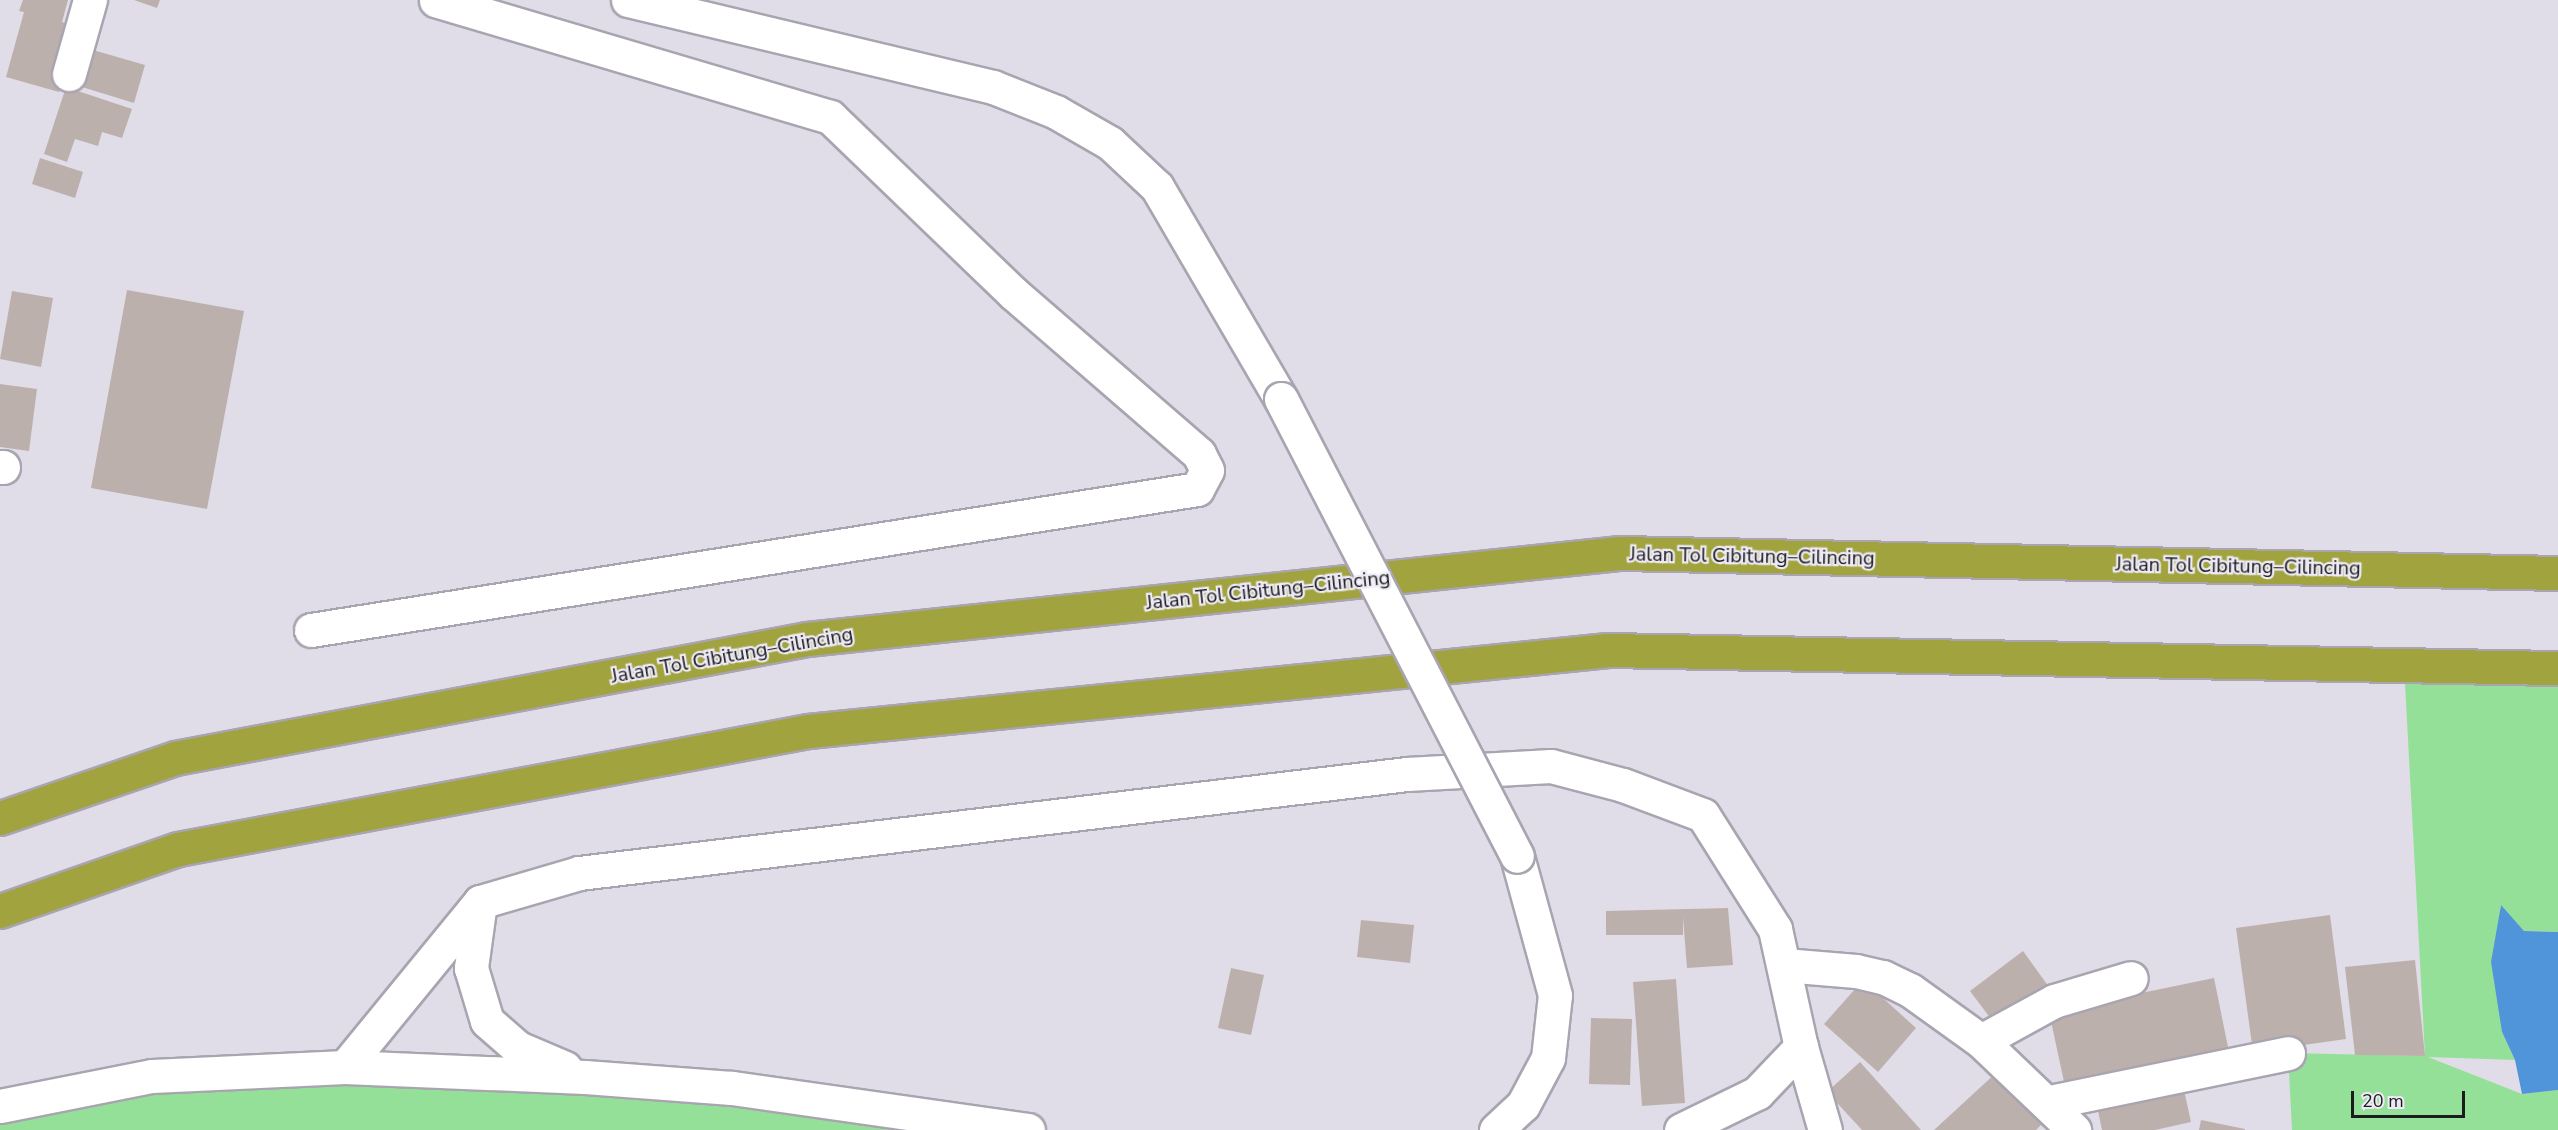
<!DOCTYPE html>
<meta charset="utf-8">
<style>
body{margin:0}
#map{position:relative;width:2558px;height:1130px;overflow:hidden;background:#e0dde8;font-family:"Nunito Sans",sans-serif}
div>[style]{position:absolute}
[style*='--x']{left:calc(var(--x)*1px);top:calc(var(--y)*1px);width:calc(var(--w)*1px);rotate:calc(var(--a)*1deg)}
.green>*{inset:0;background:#95e099}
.water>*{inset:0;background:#5095d9}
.building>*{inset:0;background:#bcb0ac}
.roads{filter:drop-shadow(2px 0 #a9a5b0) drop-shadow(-2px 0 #a9a5b0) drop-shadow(0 2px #a9a5b0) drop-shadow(0 -2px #a9a5b0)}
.minor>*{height:33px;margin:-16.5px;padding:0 16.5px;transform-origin:16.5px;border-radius:16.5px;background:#fff}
.highway>*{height:33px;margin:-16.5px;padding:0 16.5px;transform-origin:16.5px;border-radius:16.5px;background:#a1a33e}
.bridges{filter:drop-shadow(2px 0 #a9a5b0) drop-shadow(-2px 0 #a9a5b0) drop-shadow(0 2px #a9a5b0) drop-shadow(0 -2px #a9a5b0)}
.minor-bridge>*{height:33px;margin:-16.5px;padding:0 16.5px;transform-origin:16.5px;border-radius:16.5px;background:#fff}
span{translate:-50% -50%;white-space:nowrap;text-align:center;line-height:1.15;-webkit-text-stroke:4.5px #edeaf5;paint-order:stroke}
.street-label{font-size:20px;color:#1c1b1e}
.scale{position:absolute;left:2351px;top:1091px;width:114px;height:27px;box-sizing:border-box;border:3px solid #1c1b1e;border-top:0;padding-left:8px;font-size:18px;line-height:21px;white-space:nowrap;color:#1c1b1e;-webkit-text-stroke:4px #edeaf5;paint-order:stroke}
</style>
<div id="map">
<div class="green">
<div style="clip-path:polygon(2404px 665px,2558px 668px,2558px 932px,2524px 931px,2500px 906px,2502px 1032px,2515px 1060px,2428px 1057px,2522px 1094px,2558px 1090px,2558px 1130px,2292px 1130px,2288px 1053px,2425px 1056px)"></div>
<div style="clip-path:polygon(335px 1067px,732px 1088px,890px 1130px,0 1130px,0 1108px)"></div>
</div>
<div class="water">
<div style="clip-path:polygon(2501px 905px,2524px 931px,2558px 932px,2558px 1090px,2522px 1094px,2515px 1060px,2502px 1032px,2491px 962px)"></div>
</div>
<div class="building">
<div style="clip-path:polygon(23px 0,68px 0,62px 22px,78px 27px,59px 92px,6px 77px,24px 12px,19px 11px)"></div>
<div style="clip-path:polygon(134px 0,160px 0,157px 8px)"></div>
<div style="clip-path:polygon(93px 50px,145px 65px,134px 103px,82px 87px)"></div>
<div style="clip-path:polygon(66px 87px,132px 109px,122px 138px,102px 132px,98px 146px,75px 139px,67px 162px,44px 154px)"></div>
<div style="clip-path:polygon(40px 158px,83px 172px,75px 198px,32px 184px)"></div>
<div style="clip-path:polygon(127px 290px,244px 311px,207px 509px,91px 488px)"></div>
<div style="clip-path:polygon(12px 291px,53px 298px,41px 367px,0 359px)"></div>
<div style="clip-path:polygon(0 384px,37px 389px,29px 451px,0 447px)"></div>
<div style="clip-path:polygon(1728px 908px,1733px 965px,1687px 968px,1683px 917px,1683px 935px,1606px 935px,1606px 911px)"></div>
<div style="clip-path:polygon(2330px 915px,2346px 1039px,2253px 1052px,2236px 928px)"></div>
<div style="clip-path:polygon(1361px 920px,1414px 925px,1410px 963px,1357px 957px)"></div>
<div style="clip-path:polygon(2023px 951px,2049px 987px,1997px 1027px,1970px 991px)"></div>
<div style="clip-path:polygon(2415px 960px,2425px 1056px,2355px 1055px,2345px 967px)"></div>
<div style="clip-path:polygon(1231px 968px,1264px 975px,1251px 1035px,1218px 1028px)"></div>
<div style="clip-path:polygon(2214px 978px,2230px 1057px,2066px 1091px,2049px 1012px)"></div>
<div style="clip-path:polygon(1676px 979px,1685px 1103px,1642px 1106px,1633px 982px)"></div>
<div style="clip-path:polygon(1863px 980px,1916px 1028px,1878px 1072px,1824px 1024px)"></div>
<div style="clip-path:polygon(1591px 1018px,1632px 1019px,1630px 1085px,1589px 1084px)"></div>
<div style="clip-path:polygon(1860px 1062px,1921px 1130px,1862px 1130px,1827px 1092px)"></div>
<div style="clip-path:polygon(1997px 1072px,2042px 1124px,2036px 1130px,1934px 1130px)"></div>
<div style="clip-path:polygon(2182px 1081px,2191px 1122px,2155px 1130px,2102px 1130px,2096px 1101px)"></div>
<div style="clip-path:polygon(2201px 1120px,2245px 1129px,2245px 1130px,2199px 1130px)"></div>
</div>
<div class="roads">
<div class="minor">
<div style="--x:628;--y:0;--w:375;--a:13.4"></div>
<div style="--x:993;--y:87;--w:68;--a:21.6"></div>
<div style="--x:1056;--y:112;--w:62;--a:29.9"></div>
<div style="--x:1110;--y:143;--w:64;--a:43.1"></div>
<div style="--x:1157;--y:187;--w:246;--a:59.7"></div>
<div style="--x:69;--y:74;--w:77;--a:-74.2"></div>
<div style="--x:0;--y:467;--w:3;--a:0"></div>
<div style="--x:311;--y:630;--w:897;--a:-9.04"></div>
<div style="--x:1197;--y:489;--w:21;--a:-62"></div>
<div style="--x:1207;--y:470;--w:18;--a:-117"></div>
<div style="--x:1199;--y:454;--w:246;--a:-139.1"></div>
<div style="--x:1013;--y:293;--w:254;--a:-136.1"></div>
<div style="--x:830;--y:117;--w:411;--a:-163.5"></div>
<div style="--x:480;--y:902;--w:67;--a:97.8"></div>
<div style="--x:471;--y:968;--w:55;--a:73.2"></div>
<div style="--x:487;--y:1021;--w:41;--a:41.1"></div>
<div style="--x:518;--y:1048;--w:51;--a:23.1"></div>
<div style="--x:1784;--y:965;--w:72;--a:4.8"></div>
<div style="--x:1856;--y:971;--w:28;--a:13"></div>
<div style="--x:1883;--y:977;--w:30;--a:26"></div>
<div style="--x:1910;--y:990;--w:87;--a:35.7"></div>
<div style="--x:1981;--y:1041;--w:129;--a:43.7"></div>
<div style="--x:1981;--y:1041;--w:83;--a:-28.7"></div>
<div style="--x:2054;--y:1001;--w:80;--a:-16.6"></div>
<div style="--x:345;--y:1067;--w:213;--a:-50.7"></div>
<div style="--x:480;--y:902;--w:103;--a:-16.3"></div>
<div style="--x:579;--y:873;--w:834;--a:-6.82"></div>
<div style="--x:1407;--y:774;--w:144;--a:-3.2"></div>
<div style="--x:1551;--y:766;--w:74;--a:14.8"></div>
<div style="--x:1623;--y:785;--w:85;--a:20.6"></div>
<div style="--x:1703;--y:815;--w:135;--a:57.7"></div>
<div style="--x:1775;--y:929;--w:121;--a:77.6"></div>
<div style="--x:1801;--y:1047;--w:86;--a:73.9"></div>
<div style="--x:2050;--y:1102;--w:243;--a:-11.6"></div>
<div style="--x:0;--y:1106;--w:155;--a:-11.2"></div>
<div style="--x:152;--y:1076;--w:193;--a:-2.7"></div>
<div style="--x:345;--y:1067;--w:240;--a:2.4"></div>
<div style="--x:585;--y:1077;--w:147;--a:4.3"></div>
<div style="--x:732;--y:1088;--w:299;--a:8.1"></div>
<div style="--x:1496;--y:1130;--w:37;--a:-43"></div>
<div style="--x:1523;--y:1105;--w:53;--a:-62"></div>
<div style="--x:1548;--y:1058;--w:63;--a:-83.7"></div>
<div style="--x:1555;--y:995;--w:144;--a:-105.3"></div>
<div style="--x:1681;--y:1130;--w:85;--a:-26"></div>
<div style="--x:1757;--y:1093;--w:64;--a:-46.3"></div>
</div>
<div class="highway">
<div style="--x:0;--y:818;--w:185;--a:-18.9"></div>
<div style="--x:175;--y:758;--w:643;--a:-10.66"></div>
<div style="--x:807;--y:639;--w:818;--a:-6.04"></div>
<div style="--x:1620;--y:553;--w:938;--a:1.22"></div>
<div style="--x:0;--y:911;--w:188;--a:-19.2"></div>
<div style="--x:178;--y:849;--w:641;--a:-10.61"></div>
<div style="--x:808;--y:731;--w:804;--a:-5.78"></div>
<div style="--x:1608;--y:650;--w:950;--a:1.09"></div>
</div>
</div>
<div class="bridges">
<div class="minor-bridge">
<div style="--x:1281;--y:399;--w:514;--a:62.69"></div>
</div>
</div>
<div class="street-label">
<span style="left:1752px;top:556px;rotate:1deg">Jalan Tol Cibitung–Cilincing</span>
<span style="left:2238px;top:566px;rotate:1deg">Jalan Tol Cibitung–Cilincing</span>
<span style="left:1268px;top:590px;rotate:-6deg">Jalan Tol Cibitung–Cilincing</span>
<span style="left:732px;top:655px;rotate:-10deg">Jalan Tol Cibitung–Cilincing</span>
</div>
<div class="scale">20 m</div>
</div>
